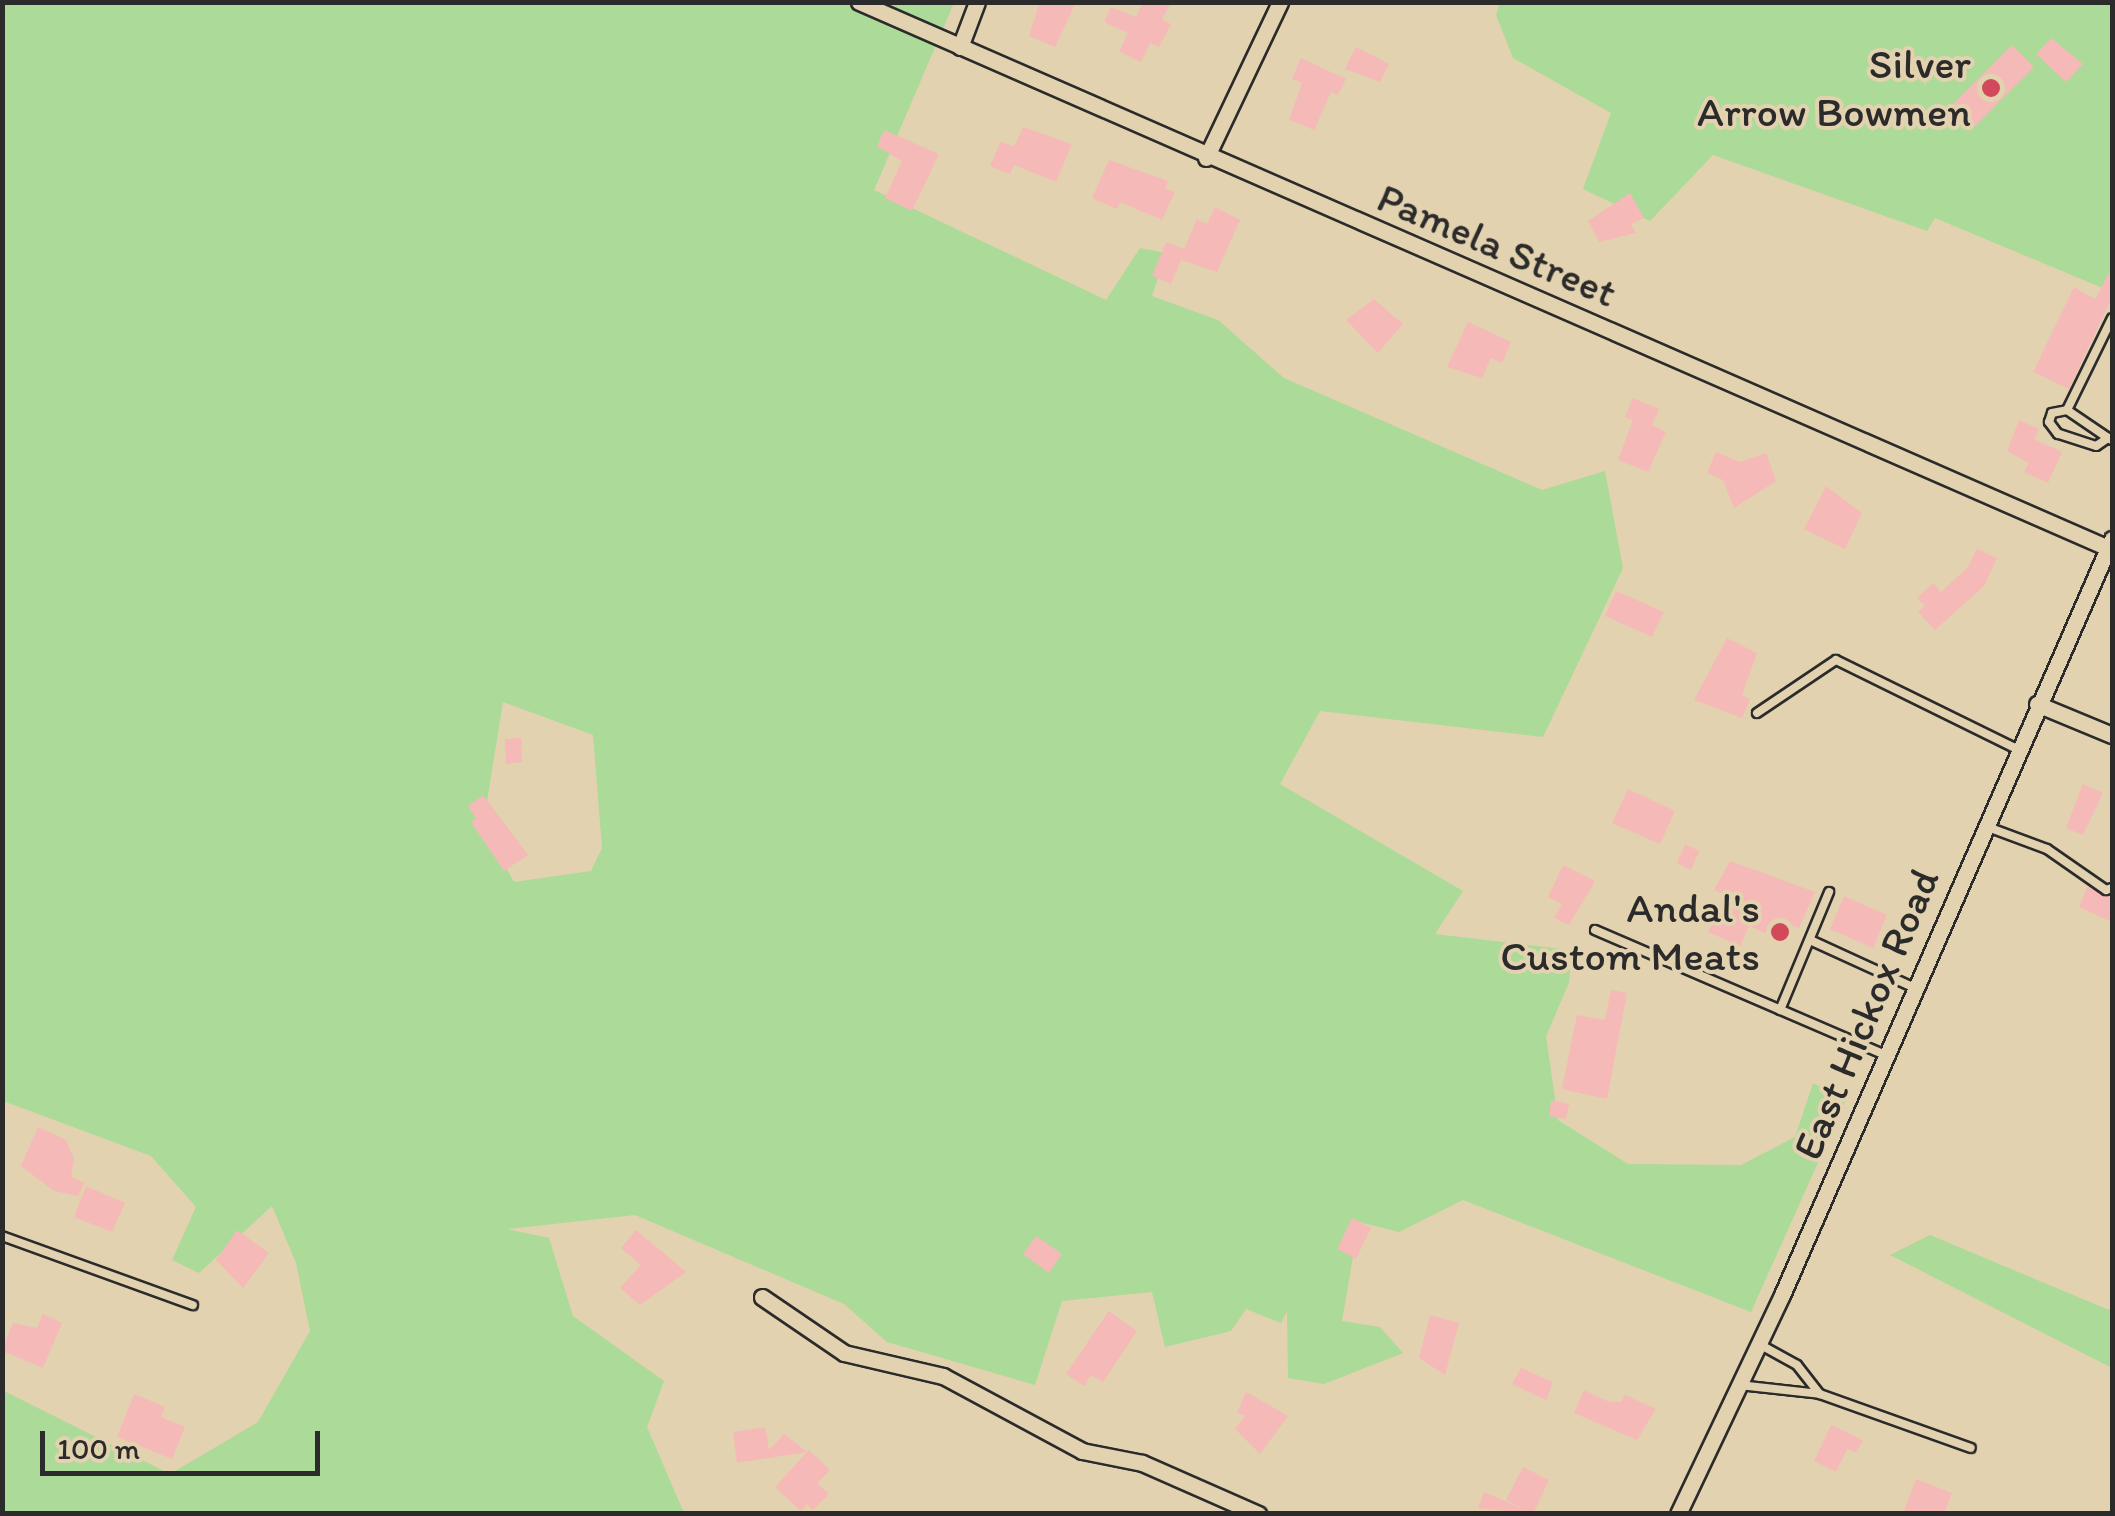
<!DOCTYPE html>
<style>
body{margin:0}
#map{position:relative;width:2115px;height:1516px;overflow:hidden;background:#e3d2af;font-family:Itim,sans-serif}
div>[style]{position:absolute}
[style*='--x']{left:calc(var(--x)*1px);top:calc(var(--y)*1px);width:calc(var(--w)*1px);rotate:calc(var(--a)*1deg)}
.green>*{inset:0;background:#abda99}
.building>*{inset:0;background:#f5b9b7}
.roads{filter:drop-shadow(2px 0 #2b2b2b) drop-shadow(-2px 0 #2b2b2b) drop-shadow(0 2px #2b2b2b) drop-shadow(0 -2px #2b2b2b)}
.service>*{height:8px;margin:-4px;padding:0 4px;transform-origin:4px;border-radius:4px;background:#e3d2af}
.minor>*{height:15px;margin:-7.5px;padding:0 7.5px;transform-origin:7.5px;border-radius:7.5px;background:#e3d2af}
.dots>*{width:28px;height:28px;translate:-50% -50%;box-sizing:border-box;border:5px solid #e3d2af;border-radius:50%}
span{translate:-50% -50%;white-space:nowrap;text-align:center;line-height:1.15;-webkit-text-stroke:8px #e3d2af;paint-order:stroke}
.poi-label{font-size:42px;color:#2b2b2b}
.right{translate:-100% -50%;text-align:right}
.street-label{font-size:42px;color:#2b2b2b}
.frame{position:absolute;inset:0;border:5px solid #2b2b2b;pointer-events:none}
.scale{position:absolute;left:40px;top:1431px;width:280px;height:45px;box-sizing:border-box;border:5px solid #2b2b2b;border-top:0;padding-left:12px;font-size:30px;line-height:35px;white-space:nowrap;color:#2b2b2b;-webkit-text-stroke:8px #e3d2af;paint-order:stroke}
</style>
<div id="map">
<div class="green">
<div style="clip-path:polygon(1500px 2px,2112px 3px,2112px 292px,1935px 218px,1927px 231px,1713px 155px,1650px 221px,1583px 189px,1611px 113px,1513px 58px,1496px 15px)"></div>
<div style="clip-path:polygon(evenodd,3px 3px,954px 3px,874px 190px,1106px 300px,1140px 248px,1166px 253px,1152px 296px,1218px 320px,1284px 378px,1542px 490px,1605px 471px,1623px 568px,1543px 737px,1320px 711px,1280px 784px,1463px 891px,1435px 934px,1572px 950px,1569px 983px,1546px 1036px,1558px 1120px,1628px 1164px,1741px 1165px,1795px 1137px,1813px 1083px,1846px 1100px,1751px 1312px,1463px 1200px,1399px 1232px,1359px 1222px,1342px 1321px,1380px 1327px,1403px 1353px,1324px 1384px,1288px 1378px,1287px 1311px,1281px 1323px,1246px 1309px,1231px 1331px,1165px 1347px,1152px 1292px,1062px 1301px,1035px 1385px,887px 1342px,844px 1304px,635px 1215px,507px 1229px,549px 1238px,573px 1316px,664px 1381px,647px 1427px,684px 1513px,3px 1513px,2px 1390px,170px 1474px,258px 1422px,310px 1331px,296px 1263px,272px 1206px,199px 1273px,172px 1260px,196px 1207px,151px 1156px,3px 1101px,3px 3px,503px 702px,593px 735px,602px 848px,591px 871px,514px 882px,483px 826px,503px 702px)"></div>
<div style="clip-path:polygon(1930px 1235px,2109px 1310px,2112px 1304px,2112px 1368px,1890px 1255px)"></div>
</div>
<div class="building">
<div style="clip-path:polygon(1040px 2px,1076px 2px,1055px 47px,1029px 36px)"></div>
<div style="clip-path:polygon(1143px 2px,1171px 2px,1162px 20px,1171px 24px,1159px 47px,1150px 43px,1141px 62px,1119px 51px,1128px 33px,1104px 22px,1111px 7px,1136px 17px)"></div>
<div style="clip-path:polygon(2051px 38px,2083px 64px,2066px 82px,2036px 54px)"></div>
<div style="clip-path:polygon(2012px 45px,2034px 67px,1970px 131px,1948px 109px)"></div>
<div style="clip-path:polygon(1356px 47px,1389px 64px,1380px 82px,1345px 69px)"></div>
<div style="clip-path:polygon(1301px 58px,1346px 79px,1338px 95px,1331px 92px,1314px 130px,1289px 120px,1302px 83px,1292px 79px)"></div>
<div style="clip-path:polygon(1023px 127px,1072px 144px,1056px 182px,1014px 165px,1010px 174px,990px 166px,1001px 141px,1014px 147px)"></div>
<div style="clip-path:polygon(884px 130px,939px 154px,912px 211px,885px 198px,902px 161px,877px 146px)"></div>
<div style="clip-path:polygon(1109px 160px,1168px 181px,1165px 188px,1175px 192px,1162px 220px,1120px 202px,1117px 209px,1092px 198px)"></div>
<div style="clip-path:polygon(1630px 193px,1644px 218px,1631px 224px,1636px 233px,1599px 242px,1588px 221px)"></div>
<div style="clip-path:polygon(1215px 207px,1240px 220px,1217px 272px,1181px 260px,1171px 284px,1152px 276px,1166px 242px,1184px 249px,1197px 219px,1207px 224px)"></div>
<div style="clip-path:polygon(2112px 267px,2112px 298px,2069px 389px,2033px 372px,2074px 287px,2095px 299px)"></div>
<div style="clip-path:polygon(1374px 299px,1403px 324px,1378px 353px,1346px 320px)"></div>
<div style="clip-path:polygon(1468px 322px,1511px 342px,1502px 363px,1491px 358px,1482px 378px,1447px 367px)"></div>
<div style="clip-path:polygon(1633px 398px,1659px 409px,1652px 425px,1666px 432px,1648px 472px,1618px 460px,1633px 420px,1625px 417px)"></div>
<div style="clip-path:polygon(2019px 420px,2039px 429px,2034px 439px,2062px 452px,2048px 483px,2024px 472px,2029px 463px,2007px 451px)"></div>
<div style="clip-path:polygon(1716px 452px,1740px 462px,1766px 453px,1776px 481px,1734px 508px,1723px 480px,1707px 473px)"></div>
<div style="clip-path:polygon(1826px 486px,1862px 513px,1845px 549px,1804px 529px)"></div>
<div style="clip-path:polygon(1977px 549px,1997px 558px,1984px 586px,1935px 630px,1918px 612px,1925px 606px,1917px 598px,1933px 583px,1941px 592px,1968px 567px)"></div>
<div style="clip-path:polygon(1616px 591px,1664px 612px,1652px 637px,1605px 616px)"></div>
<div style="clip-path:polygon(1727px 638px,1757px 653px,1742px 695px,1750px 699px,1742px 718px,1694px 700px)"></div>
<div style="clip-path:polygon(521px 738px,522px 762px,506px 764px,505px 739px)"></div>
<div style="clip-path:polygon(2083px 784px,2103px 793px,2083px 835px,2066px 828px)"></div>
<div style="clip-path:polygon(1628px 789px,1675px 811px,1660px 844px,1612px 823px)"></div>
<div style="clip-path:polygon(483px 795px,528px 855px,504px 871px,471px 822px,476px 819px,468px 806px)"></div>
<div style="clip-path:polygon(1685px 844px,1699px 851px,1691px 870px,1677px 863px)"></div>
<div style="clip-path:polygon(1730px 861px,1815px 892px,1799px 928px,1788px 923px,1780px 940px,1749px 926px,1740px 946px,1708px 932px,1725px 895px,1714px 890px)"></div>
<div style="clip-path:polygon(1563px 865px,1595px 881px,1569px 925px,1554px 918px,1562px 904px,1548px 897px)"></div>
<div style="clip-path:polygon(2088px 886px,2112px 897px,2112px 922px,2079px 907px)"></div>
<div style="clip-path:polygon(1844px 896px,1887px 915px,1873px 948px,1830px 929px)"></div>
<div style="clip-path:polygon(1611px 990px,1627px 993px,1607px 1099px,1562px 1089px,1577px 1015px,1605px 1020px)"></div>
<div style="clip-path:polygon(1551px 1100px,1569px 1104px,1566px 1119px,1549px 1116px)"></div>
<div style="clip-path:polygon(38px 1127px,66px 1140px,74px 1159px,71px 1177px,84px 1183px,78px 1196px,54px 1191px,21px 1166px)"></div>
<div style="clip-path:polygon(86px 1186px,125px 1203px,112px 1232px,74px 1217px)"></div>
<div style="clip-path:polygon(1352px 1218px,1371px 1228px,1356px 1259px,1337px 1249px)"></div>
<div style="clip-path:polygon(237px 1230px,269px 1253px,243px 1288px,216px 1260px)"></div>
<div style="clip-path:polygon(636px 1230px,686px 1272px,640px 1305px,620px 1288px,641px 1265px,621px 1248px)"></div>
<div style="clip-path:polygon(1036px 1236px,1062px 1254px,1049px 1273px,1023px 1254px)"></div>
<div style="clip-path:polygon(1109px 1311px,1137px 1331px,1103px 1382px,1091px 1375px,1084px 1386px,1066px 1374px)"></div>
<div style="clip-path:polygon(43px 1314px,62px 1323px,43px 1368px,2px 1351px,13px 1323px,37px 1328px)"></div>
<div style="clip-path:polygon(1430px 1315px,1459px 1323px,1445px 1375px,1419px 1358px)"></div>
<div style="clip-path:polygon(1521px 1368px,1553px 1382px,1546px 1400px,1512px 1384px)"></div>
<div style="clip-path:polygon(1584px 1390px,1609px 1402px,1621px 1402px,1625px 1395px,1656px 1409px,1637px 1440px,1574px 1413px)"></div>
<div style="clip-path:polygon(1246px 1392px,1288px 1416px,1260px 1454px,1235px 1429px,1245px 1416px,1237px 1413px)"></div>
<div style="clip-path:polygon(134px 1394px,165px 1407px,161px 1417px,185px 1427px,172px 1459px,117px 1437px)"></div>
<div style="clip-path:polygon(1831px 1425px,1863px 1440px,1856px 1453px,1847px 1449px,1836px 1472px,1814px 1461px)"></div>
<div style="clip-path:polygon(765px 1427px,769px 1450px,784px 1434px,807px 1452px,737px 1463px,733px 1432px)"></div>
<div style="clip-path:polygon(809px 1450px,830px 1470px,817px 1483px,829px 1494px,813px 1510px,807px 1504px,801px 1511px,775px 1487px)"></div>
<div style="clip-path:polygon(1523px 1467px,1549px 1480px,1533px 1514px,1478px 1508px,1484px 1492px,1530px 1512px,1506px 1500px)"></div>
<div style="clip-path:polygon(1916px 1479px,1952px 1493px,1944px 1514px,1903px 1514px)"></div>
</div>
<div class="roads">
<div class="service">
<div style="--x:2067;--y:410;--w:102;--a:-63.9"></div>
<div style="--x:2108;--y:438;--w:14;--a:146"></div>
<div style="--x:2096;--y:446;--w:40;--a:-162"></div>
<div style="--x:2058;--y:434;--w:15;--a:-127"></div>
<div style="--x:2049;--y:422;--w:9;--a:-72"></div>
<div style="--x:2052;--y:413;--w:15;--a:-11"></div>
<div style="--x:2067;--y:410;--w:50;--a:34.3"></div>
<div style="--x:2108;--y:438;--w:4;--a:27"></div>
<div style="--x:1757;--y:713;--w:95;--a:-33.9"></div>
<div style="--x:1836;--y:660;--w:202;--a:26.2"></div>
<div style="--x:1985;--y:826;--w:66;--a:20.4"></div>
<div style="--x:2047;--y:849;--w:72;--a:34.8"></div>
<div style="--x:2106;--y:890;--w:6;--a:-18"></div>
<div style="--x:1595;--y:930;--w:318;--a:23.3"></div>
<div style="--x:1810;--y:940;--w:115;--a:24.6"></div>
<div style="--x:1780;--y:1010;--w:128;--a:-67.4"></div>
<div style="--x:2;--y:1236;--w:203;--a:19.9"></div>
<div style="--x:1759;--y:1344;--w:43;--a:28.9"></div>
<div style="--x:1797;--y:1365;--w:37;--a:52"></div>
<div style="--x:1739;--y:1385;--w:81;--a:6.3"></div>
<div style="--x:1820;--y:1394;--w:160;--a:19.7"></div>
</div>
<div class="minor">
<div style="--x:859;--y:2;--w:1363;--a:23.61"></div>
<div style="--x:960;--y:47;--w:48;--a:-69.3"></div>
<div style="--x:1206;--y:158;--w:173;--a:-64.6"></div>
<div style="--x:2037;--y:704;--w:81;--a:22.5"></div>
<div style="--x:762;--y:1297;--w:99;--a:34.3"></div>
<div style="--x:844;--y:1353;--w:102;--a:13.1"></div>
<div style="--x:943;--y:1376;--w:158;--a:28.3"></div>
<div style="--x:1082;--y:1451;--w:61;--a:11.3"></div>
<div style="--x:1142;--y:1463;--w:127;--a:23.7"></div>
<div style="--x:1678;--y:1514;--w:242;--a:-64.6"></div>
<div style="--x:1782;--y:1295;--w:825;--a:-66.42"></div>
</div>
</div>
<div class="dots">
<div style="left:1991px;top:88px;background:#d1495b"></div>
<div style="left:1780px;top:932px;background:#d1495b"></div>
</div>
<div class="poi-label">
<span class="right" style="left:1971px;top:88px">Silver<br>Arrow Bowmen</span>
<span class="right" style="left:1760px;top:932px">Andal's<br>Custom Meats</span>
</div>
<div class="street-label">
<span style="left:1497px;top:245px;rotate:23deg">Pamela Street</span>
<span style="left:1866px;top:1014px;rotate:-67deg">East Hickox Road</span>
</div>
<div class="frame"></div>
<div class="scale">100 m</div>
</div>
